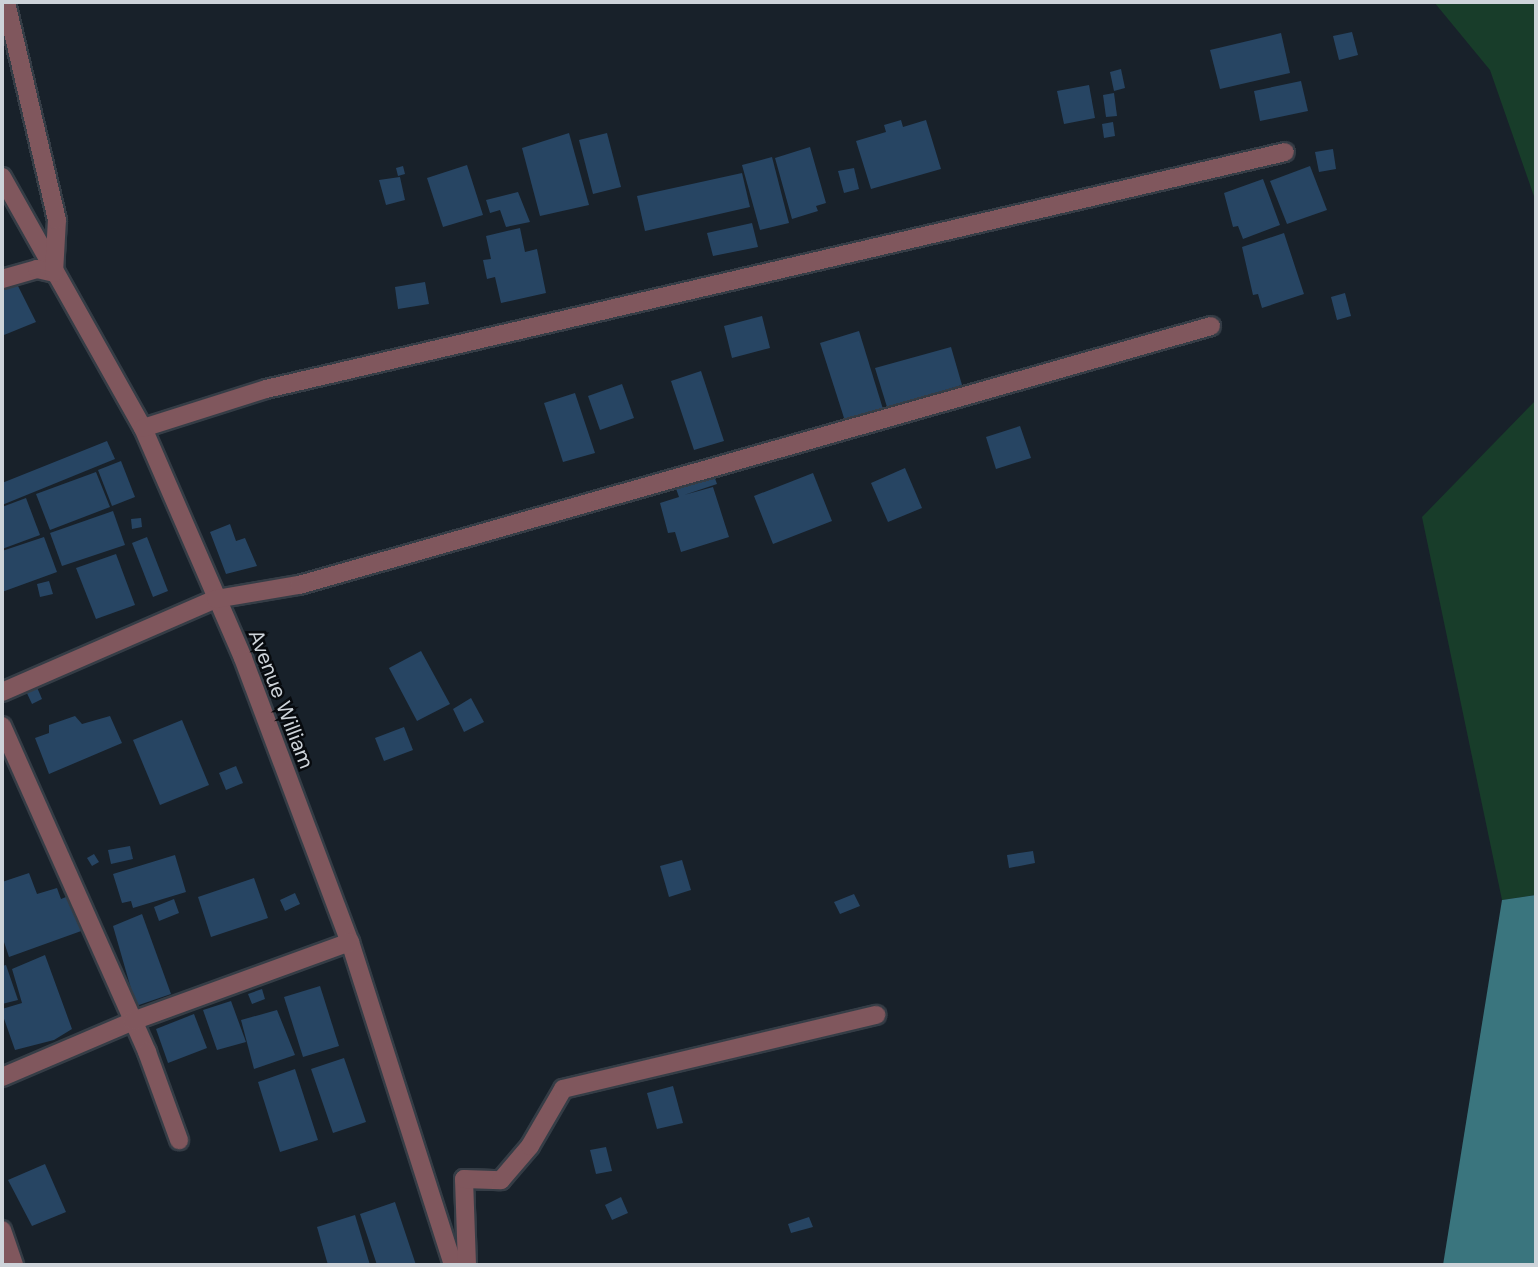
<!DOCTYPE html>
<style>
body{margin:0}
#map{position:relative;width:1538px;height:1267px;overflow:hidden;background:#18212a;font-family:"DM Sans",sans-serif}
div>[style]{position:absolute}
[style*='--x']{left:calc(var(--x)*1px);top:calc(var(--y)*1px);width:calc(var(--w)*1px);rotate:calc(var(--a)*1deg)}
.green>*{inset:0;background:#183d2a}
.water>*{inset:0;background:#3a757e}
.building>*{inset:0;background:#274563}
.roads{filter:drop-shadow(2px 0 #353d46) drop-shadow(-2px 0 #353d46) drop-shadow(0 2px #353d46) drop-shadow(0 -2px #353d46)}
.minor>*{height:18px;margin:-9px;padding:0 9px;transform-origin:9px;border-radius:9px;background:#80575d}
span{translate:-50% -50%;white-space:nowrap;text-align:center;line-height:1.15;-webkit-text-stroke:5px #070a0e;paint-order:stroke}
.street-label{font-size:21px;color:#cdd3d9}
.frame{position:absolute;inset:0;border:4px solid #cdd3d9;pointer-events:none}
</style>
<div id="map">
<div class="green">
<div style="clip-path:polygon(1434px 2px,1536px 2px,1536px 202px,1490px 70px)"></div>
<div style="clip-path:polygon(1536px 400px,1536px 895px,1502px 900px,1422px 517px)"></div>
</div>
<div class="water">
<div style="clip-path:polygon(1536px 895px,1536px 1265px,1443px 1265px,1502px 900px)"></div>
</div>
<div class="building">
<div style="clip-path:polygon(1352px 32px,1358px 55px,1339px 60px,1333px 36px)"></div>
<div style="clip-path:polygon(1281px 33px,1290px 73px,1220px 89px,1210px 50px)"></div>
<div style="clip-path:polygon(1121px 69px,1125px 88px,1114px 91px,1110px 72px)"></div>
<div style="clip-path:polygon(1301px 81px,1308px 111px,1260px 121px,1254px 91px)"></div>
<div style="clip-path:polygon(1089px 85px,1095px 118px,1064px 124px,1057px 91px)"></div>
<div style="clip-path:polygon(1114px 93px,1117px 116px,1106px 117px,1103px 95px)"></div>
<div style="clip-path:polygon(901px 120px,903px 127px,926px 120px,941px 169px,871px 189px,856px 141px,886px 132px,884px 125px)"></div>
<div style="clip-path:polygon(1113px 122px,1115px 136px,1104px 138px,1102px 124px)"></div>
<div style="clip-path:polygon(569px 133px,589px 205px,540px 216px,522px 148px)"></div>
<div style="clip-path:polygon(607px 133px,621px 187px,593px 194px,579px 140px)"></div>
<div style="clip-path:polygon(810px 147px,826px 203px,816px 206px,818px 211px,792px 219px,775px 158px)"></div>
<div style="clip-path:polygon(1333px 149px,1336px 169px,1319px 172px,1315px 152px)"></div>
<div style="clip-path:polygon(772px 157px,789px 223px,760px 230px,742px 165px)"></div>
<div style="clip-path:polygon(467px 165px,483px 215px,443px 227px,427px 178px)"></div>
<div style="clip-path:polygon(403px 166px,405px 174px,398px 176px,396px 168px)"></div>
<div style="clip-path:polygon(1310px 166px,1327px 210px,1287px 224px,1270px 181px)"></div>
<div style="clip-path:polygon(854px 168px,859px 189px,844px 193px,838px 171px)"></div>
<div style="clip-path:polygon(742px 173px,750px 207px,645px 231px,637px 196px)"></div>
<div style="clip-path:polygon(400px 177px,405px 200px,386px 205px,379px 180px)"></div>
<div style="clip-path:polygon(1263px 179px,1280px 225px,1243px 239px,1238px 226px,1233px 227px,1224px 193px)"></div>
<div style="clip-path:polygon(518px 192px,530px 222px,506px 227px,500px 210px,490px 213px,486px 200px)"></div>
<div style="clip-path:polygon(752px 223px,758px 247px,713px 256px,707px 233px)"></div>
<div style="clip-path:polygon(520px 228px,525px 252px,537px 249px,546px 293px,501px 303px,495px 277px,487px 279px,483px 260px,491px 259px,486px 236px)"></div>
<div style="clip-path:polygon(1284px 233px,1304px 294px,1262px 308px,1258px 294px,1253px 295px,1242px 247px)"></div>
<div style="clip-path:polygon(16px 282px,36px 322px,4px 335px,2px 286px)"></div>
<div style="clip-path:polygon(425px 282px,429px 304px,398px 309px,395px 287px)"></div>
<div style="clip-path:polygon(1345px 293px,1351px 316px,1337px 320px,1331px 297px)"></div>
<div style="clip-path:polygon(762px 316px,770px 348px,732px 358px,724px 326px)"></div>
<div style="clip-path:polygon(859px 331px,883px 409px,845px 421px,820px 343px)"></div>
<div style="clip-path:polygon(951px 347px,962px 385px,887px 407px,875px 368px)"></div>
<div style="clip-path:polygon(701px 371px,724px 441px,694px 450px,671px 381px)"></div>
<div style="clip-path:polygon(622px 384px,634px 418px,600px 430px,588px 396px)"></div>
<div style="clip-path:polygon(575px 393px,595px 453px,563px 462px,544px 403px)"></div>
<div style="clip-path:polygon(1020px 426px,1031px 458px,996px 469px,986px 437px)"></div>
<div style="clip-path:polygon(107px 441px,115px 459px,2px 505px,2px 483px)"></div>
<div style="clip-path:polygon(121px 461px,135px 497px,112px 506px,98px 470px)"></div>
<div style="clip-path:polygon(905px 468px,922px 508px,888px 522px,871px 483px)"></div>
<div style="clip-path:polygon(712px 470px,717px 484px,684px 495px,713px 487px,729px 537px,681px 552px,675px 532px,668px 533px,660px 503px,679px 497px,674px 483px)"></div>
<div style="clip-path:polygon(96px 472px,110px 507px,50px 530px,36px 494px)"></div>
<div style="clip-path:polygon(813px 473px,832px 521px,773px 544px,754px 496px)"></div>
<div style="clip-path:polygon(26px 498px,40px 535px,2px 549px,2px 507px)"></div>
<div style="clip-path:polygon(113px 511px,125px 545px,62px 566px,50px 533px)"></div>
<div style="clip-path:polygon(141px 518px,142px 527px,132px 529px,131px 519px)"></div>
<div style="clip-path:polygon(230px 524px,236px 541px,245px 538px,257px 566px,226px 574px,210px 532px)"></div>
<div style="clip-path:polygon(44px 537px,57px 572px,2px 592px,2px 551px)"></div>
<div style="clip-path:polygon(147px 537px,168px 591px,153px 597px,132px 543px)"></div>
<div style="clip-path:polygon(116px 554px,135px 605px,96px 619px,76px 568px)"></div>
<div style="clip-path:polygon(49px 581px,53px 594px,40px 597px,37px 584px)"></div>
<div style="clip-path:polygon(421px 651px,450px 704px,417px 721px,389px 668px)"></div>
<div style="clip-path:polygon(36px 685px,42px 699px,32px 704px,25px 689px)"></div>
<div style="clip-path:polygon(471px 698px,484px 722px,464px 732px,453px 709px)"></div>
<div style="clip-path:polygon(75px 716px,82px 724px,110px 716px,122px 743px,49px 774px,35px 738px,49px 733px,49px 725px)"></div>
<div style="clip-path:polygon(182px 720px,209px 785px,160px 805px,133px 740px)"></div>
<div style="clip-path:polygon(404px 727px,413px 750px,384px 761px,375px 738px)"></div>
<div style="clip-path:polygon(236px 766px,243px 783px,226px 790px,219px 773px)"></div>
<div style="clip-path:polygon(130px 846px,133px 859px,111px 864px,108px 850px)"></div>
<div style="clip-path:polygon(1033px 851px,1035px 863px,1009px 868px,1007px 855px)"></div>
<div style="clip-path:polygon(94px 854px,99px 862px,92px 866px,87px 858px)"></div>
<div style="clip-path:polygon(175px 855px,186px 892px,133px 908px,131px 901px,122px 903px,113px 874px)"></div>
<div style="clip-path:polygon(682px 860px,691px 890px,669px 897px,660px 866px)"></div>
<div style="clip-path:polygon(29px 873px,37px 894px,57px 888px,61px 899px,71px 895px,84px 930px,9px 957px,2px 936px,2px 882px)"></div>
<div style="clip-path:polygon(254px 878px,268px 918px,211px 937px,198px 897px)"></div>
<div style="clip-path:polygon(295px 893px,300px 904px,285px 911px,280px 900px)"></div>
<div style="clip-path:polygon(854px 894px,860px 906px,840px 914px,834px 902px)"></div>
<div style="clip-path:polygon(174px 899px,179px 913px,159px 921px,154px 907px)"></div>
<div style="clip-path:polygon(142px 914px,171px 994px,136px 1006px,113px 926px)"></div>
<div style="clip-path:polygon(45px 955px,72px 1029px,54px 1040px,15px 1050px,2px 1013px,2px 1009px,22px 1003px,12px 969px)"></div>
<div style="clip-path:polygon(6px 965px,18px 1000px,2px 1004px,2px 966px)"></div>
<div style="clip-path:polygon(320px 986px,339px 1046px,303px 1057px,284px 997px)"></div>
<div style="clip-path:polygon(262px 989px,265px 999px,252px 1004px,248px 994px)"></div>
<div style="clip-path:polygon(231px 1001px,246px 1042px,217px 1050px,203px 1010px)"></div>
<div style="clip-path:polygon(277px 1010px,295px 1055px,254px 1069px,241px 1020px)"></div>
<div style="clip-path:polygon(194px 1014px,207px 1048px,168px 1063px,156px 1029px)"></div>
<div style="clip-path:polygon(344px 1058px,366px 1122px,333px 1133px,311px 1069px)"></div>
<div style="clip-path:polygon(295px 1069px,318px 1140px,280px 1152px,258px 1082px)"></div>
<div style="clip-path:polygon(673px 1086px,683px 1123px,657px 1129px,647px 1093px)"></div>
<div style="clip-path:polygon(606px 1147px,612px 1171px,596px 1174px,590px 1150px)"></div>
<div style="clip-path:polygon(45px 1164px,66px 1212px,32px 1226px,8px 1180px)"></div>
<div style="clip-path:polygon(621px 1197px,628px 1213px,612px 1220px,605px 1205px)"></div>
<div style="clip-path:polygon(395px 1202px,416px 1265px,377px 1265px,360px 1214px)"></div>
<div style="clip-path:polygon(355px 1215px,370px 1265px,328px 1265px,317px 1227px)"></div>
<div style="clip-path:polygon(809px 1217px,813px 1227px,791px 1233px,788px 1224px)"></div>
</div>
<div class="roads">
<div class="minor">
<div style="--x:2;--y:177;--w:288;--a:60.7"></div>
<div style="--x:143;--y:428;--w:251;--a:66.5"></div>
<div style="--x:243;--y:658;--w:303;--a:69.4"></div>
<div style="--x:350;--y:942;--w:339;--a:72.3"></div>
<div style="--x:2;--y:279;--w:36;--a:-16"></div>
<div style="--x:37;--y:269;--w:17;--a:13"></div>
<div style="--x:54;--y:273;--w:53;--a:-86.8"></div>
<div style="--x:57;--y:220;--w:224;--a:-103.2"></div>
<div style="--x:143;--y:428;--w:129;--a:-17.6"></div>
<div style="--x:266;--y:389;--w:1046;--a:-13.09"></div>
<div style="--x:2;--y:692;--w:233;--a:-23.5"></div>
<div style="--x:216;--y:599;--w:84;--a:-9.6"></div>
<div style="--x:299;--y:585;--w:948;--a:-15.85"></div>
<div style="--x:2;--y:726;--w:357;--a:66"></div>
<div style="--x:147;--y:1052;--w:94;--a:70"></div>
<div style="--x:2;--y:1077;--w:142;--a:-23.1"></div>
<div style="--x:133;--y:1021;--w:231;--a:-20"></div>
<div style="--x:2;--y:1230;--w:37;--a:71"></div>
<div style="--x:467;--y:1265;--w:86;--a:-92"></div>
<div style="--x:464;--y:1179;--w:37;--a:2"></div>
<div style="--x:501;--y:1180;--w:45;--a:-49.5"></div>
<div style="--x:530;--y:1146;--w:66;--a:-59.9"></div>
<div style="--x:563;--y:1089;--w:322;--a:-13.3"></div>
</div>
</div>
<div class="street-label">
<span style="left:281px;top:699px;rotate:69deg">Avenue William</span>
</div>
<div class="frame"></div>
</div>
